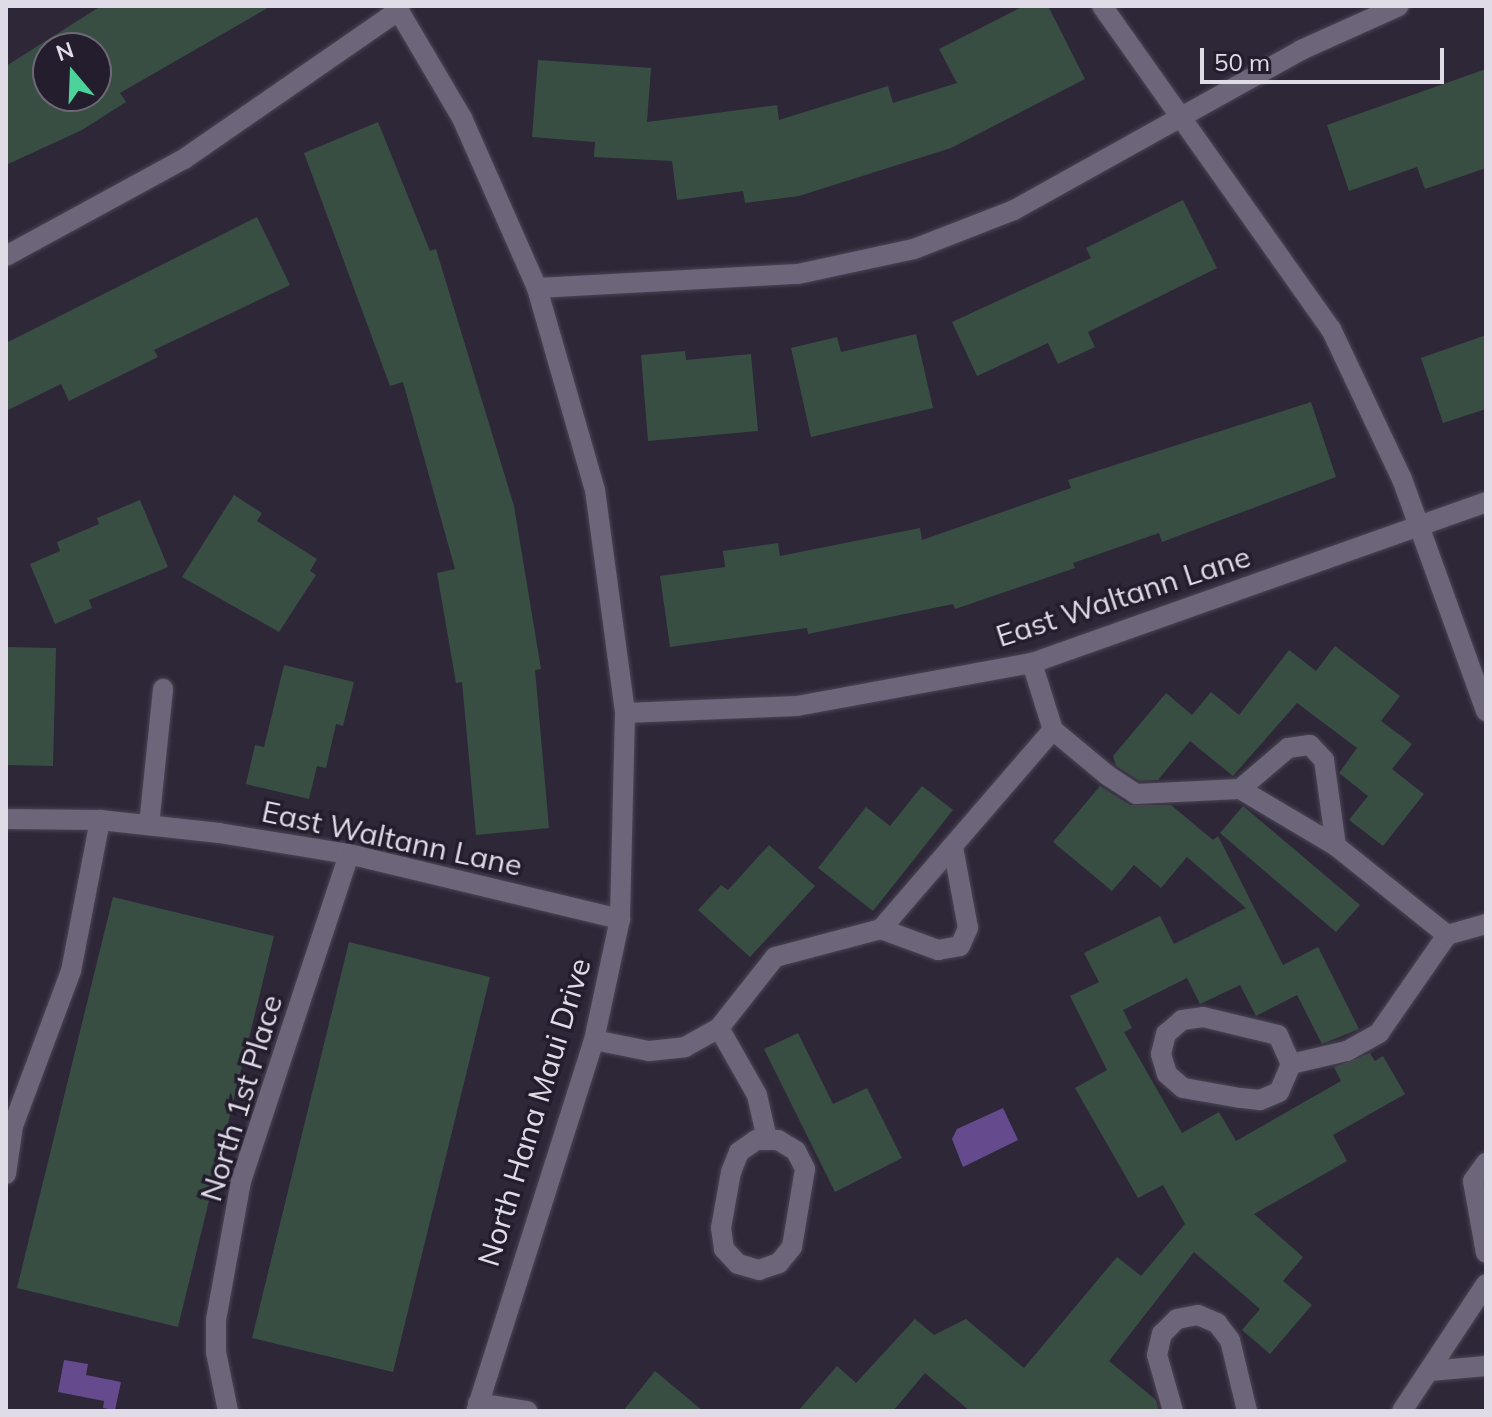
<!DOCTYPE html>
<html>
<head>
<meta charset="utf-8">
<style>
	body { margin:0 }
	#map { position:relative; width:1492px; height:1417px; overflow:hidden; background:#2d2738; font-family:Mulish,sans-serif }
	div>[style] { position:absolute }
	.water>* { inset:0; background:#654b8d }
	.building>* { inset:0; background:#394e43 }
	.roads { filter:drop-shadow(0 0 2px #4a4453) drop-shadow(0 0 2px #4a4453) }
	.minor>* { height:20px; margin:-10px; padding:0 10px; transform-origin:10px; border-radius:10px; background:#6d667a }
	span { translate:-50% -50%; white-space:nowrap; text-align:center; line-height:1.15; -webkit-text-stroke:7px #231d2d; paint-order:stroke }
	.street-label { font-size:30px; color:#e0dce7 }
	.frame { position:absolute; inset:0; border:8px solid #e0dce7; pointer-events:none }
	.north { position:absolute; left:32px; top:32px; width:80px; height:80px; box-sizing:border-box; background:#231d2d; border:2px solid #6f6977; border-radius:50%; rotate:341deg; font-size:22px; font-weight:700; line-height:32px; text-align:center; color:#e0dce7 }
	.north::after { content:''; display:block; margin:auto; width:28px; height:36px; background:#4cd39b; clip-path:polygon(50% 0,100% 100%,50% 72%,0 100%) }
	.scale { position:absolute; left:1200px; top:48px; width:244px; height:36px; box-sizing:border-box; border:4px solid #e0dce7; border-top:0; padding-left:10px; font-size:24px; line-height:28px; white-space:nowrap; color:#e0dce7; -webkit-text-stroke:6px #231d2d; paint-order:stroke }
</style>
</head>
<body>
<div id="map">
	<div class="water">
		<div style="clip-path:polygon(1003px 1108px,1018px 1140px,963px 1167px,952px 1139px,957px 1129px)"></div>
		<div style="clip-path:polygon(64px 1360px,88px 1364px,86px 1375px,121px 1382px,115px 1410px,103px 1408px,104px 1401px,58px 1392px)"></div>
	</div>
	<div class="building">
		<div style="clip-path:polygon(evenodd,101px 6px,271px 6px,120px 93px,126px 102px,82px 130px,6px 165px,6px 66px,101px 6px,48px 48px,96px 48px,96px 96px,48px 96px,48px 48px)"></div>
		<div style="clip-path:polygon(1024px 6px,1048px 6px,1085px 79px,951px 148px,799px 196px,745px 203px,743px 191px,677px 200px,672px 161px,594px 157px,595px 142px,532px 137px,538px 60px,651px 68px,647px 122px,777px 105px,779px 120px,888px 86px,893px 103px,957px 83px,939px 49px)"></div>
		<div style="clip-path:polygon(1486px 69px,1486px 168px,1425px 189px,1417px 167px,1349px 191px,1327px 125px)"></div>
		<div style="clip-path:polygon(378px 122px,430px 251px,436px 249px,514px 506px,541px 669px,535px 670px,549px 828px,476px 835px,462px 682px,456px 683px,437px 573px,455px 569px,403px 382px,390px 386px,304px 153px)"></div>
		<div style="clip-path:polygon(1183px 200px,1217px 268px,1088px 332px,1095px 347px,1058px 364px,1048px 343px,977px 376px,952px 322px,1091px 258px,1086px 248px)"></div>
		<div style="clip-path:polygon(257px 217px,290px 285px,154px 350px,158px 357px,69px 401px,61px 384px,6px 411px,6px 343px)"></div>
		<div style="clip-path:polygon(916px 334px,933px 408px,811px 437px,791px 348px,837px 337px,841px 352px)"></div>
		<div style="clip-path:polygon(1486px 335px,1486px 409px,1443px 423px,1421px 358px)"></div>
		<div style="clip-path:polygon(685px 351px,686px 360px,751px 354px,758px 431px,648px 441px,641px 355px)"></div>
		<div style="clip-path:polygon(1311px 402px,1336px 477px,1162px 542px,1159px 533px,1073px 563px,1075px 568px,955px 609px,953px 604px,808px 634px,807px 628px,670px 647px,660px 576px,725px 567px,723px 551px,778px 543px,780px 556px,920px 528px,922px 540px,1071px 488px,1068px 480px)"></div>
		<div style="clip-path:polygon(234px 495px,262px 513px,257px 521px,317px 559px,310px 571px,316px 575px,279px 632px,182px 577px)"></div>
		<div style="clip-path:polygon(140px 500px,168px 567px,89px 600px,92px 608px,55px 624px,30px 564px,60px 551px,57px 542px,99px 524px,97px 518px)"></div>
		<div style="clip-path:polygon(1335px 646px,1400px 696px,1381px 721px,1412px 744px,1392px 769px,1424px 794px,1383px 846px,1349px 820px,1368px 796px,1339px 773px,1357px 748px,1297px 703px,1233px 776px,1190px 741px,1158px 780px,1140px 781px,1116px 766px,1113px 756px,1166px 693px,1192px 715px,1211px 692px,1239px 715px,1289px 650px,1316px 671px)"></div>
		<div style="clip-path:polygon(6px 647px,56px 648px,53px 766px,6px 765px)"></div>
		<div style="clip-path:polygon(284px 665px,354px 682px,343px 726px,336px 724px,326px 768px,317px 766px,309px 799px,246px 784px,255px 745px,264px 747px)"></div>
		<div style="clip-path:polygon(922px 786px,953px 810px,873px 911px,818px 868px,866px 807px,890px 826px)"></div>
		<div style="clip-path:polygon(1100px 786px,1130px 805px,1171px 805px,1213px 840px,1218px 836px,1283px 965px,1318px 947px,1359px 1029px,1322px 1044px,1297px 995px,1256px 1016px,1240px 985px,1200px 1004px,1187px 978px,1123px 1010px,1132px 1028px,1124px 1032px,1182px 1133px,1219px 1112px,1236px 1141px,1341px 1081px,1334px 1067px,1370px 1053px,1375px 1061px,1383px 1056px,1405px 1094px,1333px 1135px,1347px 1161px,1254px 1214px,1303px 1257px,1283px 1281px,1312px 1305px,1270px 1354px,1242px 1330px,1260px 1309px,1194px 1252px,1109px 1361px,1156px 1400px,1159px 1411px,970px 1411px,925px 1373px,893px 1411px,798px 1411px,837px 1366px,856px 1383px,915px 1319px,934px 1335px,966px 1319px,1024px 1368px,1117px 1257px,1141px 1276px,1185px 1224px,1163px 1185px,1138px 1198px,1075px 1088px,1107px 1070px,1070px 996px,1099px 982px,1084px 953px,1160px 916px,1174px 944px,1246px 908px,1187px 857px,1161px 888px,1134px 865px,1112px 891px,1053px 842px)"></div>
		<div style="clip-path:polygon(1243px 806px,1360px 905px,1336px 932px,1220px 833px)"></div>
		<div style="clip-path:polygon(769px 845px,815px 886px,750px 957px,698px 910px,721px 885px,728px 890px)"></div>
		<div style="clip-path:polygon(113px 897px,274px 936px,178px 1327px,17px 1288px)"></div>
		<div style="clip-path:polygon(349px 942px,490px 977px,393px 1372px,252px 1338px)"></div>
		<div style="clip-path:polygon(798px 1033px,833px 1104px,867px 1088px,902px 1158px,835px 1192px,764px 1049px)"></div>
		<div style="clip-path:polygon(655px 1371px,703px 1411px,623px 1411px)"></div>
	</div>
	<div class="roads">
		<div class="minor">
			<div style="left:396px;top:6px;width:130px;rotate:59.5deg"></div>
			<div style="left:462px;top:118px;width:186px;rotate:66.2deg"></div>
			<div style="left:537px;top:288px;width:210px;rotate:74deg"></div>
			<div style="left:595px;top:490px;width:225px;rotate:82.3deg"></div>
			<div style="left:625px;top:713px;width:206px;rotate:91.4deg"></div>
			<div style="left:620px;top:919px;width:124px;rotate:102.1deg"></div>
			<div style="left:594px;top:1040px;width:389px;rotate:107.6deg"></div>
			<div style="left:1102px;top:6px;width:396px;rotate:54.7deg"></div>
			<div style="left:1331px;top:329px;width:166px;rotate:64.7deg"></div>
			<div style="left:1402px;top:479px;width:247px;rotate:70.1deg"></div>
			<div style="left:6px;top:256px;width:203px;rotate:-28.6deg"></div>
			<div style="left:184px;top:159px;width:262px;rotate:-34.7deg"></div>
			<div style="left:537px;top:288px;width:261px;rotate:-3.1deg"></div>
			<div style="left:798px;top:274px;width:119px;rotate:-12.2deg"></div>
			<div style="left:914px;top:249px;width:107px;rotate:-21.3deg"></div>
			<div style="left:1014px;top:210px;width:329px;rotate:-29.1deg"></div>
			<div style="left:1301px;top:50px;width:107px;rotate:-24.2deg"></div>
			<div style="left:1032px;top:663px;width:70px;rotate:72.6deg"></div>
			<div style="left:1053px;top:730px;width:70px;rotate:39.8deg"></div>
			<div style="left:1107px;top:775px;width:35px;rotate:33deg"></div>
			<div style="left:1136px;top:794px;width:104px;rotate:-2.8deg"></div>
			<div style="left:1240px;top:789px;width:112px;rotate:30.7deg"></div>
			<div style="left:1336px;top:846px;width:142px;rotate:38.7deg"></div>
			<div style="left:625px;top:713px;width:172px;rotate:-2.3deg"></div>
			<div style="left:797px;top:706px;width:239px;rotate:-10.4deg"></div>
			<div style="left:1032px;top:663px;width:482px;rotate:-19.5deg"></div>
			<div style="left:1240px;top:789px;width:63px;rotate:-40.5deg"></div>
			<div style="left:1288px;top:748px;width:22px;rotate:-8deg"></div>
			<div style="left:1310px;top:745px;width:21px;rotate:47deg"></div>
			<div style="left:1324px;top:760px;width:87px;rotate:82.1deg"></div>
			<div style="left:6px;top:819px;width:94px;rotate:0.6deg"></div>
			<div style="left:100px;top:820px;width:120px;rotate:6.2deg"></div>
			<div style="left:219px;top:833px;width:132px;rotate:9.2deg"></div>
			<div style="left:349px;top:854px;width:279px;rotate:13.5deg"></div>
			<div style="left:149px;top:825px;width:137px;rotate:-84.1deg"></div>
			<div style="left:881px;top:929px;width:61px;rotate:20.2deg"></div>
			<div style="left:938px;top:950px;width:22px;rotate:-10deg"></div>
			<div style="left:960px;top:946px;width:20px;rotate:-66deg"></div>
			<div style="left:968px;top:928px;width:82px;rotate:-100.5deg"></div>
			<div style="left:1203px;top:1017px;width:77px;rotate:13.5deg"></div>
			<div style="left:1278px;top:1035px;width:32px;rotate:66deg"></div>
			<div style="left:1291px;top:1064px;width:30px;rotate:113deg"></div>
			<div style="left:1279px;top:1092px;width:21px;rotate:157deg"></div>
			<div style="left:1260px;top:1100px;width:20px;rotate:-174deg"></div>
			<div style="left:1240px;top:1098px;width:58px;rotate:-170deg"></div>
			<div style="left:1183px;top:1088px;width:21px;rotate:-139deg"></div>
			<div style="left:1167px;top:1074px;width:21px;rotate:-107deg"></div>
			<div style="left:1161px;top:1054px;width:21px;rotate:-76deg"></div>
			<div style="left:1166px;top:1034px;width:21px;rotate:-41deg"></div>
			<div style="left:1182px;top:1020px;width:21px;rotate:-8deg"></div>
			<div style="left:719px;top:1028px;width:77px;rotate:60.4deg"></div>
			<div style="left:757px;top:1095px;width:45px;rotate:77.2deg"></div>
			<div style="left:594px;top:1040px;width:56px;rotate:11.3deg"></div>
			<div style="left:649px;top:1051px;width:36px;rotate:-6deg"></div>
			<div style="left:685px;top:1047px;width:39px;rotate:-29deg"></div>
			<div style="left:719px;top:1028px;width:90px;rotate:-51.7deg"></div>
			<div style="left:775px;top:957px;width:110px;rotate:-14.8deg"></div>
			<div style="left:881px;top:929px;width:263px;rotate:-49.2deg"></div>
			<div style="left:1291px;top:1064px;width:57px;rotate:-13.1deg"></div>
			<div style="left:1347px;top:1051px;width:37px;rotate:-29deg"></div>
			<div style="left:1379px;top:1033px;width:119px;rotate:-55.2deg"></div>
			<div style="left:1447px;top:935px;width:41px;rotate:-15.8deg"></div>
			<div style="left:756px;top:1140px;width:22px"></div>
			<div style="left:778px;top:1140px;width:21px;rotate:31deg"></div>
			<div style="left:796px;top:1151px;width:20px;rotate:63deg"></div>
			<div style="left:805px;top:1169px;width:79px;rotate:99.5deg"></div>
			<div style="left:792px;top:1247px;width:21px;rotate:129deg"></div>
			<div style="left:779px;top:1263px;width:21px;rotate:161deg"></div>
			<div style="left:759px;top:1270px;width:22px;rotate:-164deg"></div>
			<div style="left:738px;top:1264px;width:21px;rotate:-133deg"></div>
			<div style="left:724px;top:1249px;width:21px;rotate:-98deg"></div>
			<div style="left:721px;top:1228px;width:57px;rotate:-79.9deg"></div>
			<div style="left:731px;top:1172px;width:22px;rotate:-68deg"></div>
			<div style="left:739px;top:1152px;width:21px;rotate:-35deg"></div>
			<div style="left:1486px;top:1163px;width:22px;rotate:126deg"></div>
			<div style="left:1473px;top:1181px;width:73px;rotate:79.8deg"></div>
			<div style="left:6px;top:1174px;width:49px;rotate:-81.7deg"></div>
			<div style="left:13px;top:1126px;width:165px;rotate:-69.5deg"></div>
			<div style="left:71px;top:971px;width:154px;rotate:-79.1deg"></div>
			<div style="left:1430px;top:1371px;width:56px;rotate:-5.1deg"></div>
			<div style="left:478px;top:1403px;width:50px;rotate:9.3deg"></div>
			<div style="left:228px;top:1411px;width:60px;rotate:-101.5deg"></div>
			<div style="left:216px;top:1352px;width:32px;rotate:-90deg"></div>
			<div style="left:216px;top:1320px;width:141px;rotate:-79.8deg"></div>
			<div style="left:241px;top:1181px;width:344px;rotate:-71.7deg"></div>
			<div style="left:1173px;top:1411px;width:58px;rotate:-105.9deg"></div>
			<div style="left:1157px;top:1355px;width:22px;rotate:-77deg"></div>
			<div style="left:1162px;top:1334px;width:21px;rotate:-45deg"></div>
			<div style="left:1177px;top:1319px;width:21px;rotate:-11deg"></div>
			<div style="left:1198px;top:1315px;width:21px;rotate:23deg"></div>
			<div style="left:1217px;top:1323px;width:21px;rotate:53deg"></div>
			<div style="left:1230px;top:1340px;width:73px;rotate:76.5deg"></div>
			<div style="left:1402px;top:1411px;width:152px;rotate:-56.5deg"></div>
		</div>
	</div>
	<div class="street-label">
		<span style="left:1123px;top:596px;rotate:-18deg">East Waltann Lane</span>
		<span style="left:392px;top:838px;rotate:12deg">East Waltann Lane</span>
		<span style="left:241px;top:1098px;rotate:-73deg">North 1st Place</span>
		<span style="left:534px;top:1112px;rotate:-73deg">North Hana Maui Drive</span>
	</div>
	<div class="frame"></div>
	<div class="north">N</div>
	<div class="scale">50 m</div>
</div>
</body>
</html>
